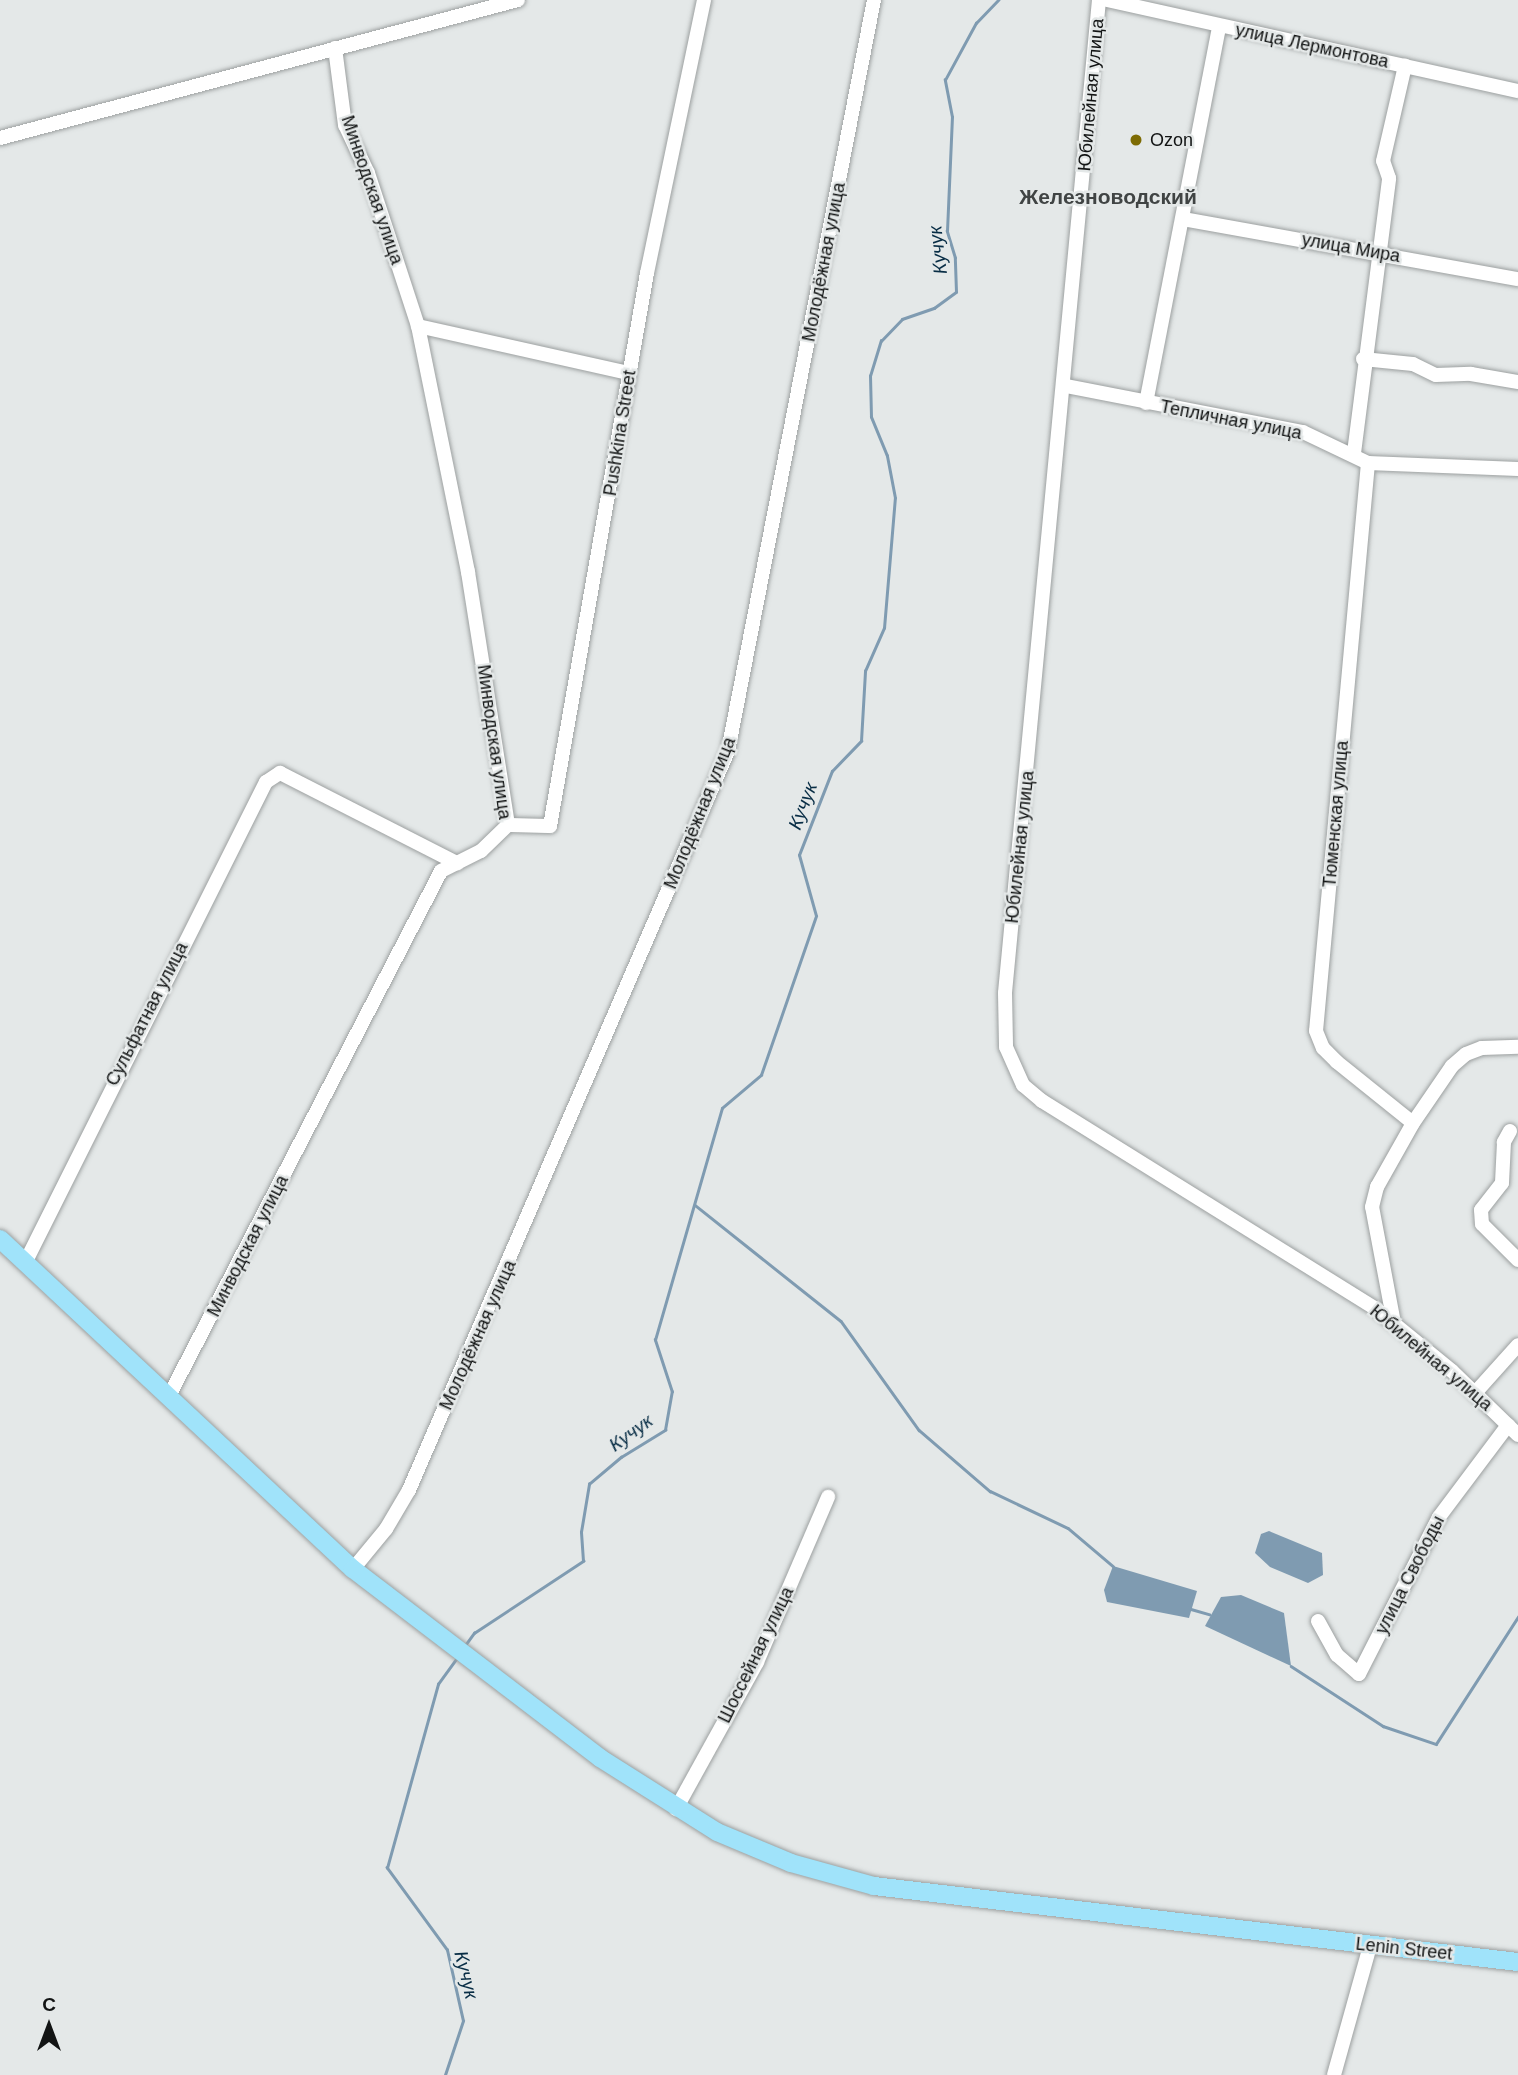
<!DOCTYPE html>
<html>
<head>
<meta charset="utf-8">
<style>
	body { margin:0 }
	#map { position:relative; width:1518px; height:2075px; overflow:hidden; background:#e4e8e8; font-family:Arial,sans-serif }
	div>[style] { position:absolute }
	.water>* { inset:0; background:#7f9bb1 }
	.stream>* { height:2.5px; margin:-1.25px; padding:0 1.25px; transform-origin:1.25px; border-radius:1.25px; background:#7f9bb1 }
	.roads { filter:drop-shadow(0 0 2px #9ca0a0) drop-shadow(0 0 2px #9ca0a0) }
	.minor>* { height:14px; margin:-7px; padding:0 7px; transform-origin:7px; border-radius:7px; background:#fff }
	.major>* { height:18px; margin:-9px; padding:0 9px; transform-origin:9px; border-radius:9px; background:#a0e3fa }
	.dots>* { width:19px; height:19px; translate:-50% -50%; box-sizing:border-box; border:4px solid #e4e8e8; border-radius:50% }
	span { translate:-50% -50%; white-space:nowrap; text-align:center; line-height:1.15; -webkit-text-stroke:5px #e4e8e8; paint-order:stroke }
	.street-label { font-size:18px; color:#121414 }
	.poi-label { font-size:18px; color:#121414 }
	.left { translate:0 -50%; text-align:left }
	.water-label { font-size:19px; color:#082d45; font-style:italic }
	.quarter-label { font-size:21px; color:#404444; font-weight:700 }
	.north { position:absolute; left:14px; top:1991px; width:70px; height:70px; -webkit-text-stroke:5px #e4e8e8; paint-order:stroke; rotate:0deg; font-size:19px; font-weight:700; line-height:28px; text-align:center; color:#121414 }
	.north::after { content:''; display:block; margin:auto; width:24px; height:32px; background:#121414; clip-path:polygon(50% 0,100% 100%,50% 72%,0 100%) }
</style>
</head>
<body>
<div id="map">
	<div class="water">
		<div style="clip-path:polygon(1269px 1531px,1322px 1553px,1323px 1575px,1308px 1583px,1270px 1567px,1255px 1553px,1261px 1534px)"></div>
		<div style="clip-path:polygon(1113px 1566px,1197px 1591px,1189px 1618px,1107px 1602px,1104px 1590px)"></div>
		<div style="clip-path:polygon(1241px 1595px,1284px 1613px,1291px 1666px,1205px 1626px,1221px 1597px)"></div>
	</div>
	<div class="stream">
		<div style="left:695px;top:1205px;width:186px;rotate:38.5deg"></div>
		<div style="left:841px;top:1321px;width:134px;rotate:54.4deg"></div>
		<div style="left:919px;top:1430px;width:94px;rotate:40.7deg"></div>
		<div style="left:990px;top:1491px;width:86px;rotate:25.4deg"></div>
		<div style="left:1068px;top:1528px;width:59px;rotate:40.2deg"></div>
		<div style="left:1191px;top:1609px;width:19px;rotate:16deg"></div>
		<div style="left:466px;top:1644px;width:14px;rotate:-54deg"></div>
		<div style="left:474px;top:1633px;width:131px;rotate:-33.4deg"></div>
		<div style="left:583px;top:1561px;width:29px;rotate:-94deg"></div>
		<div style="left:581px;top:1532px;width:49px;rotate:-80.5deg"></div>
		<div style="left:589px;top:1484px;width:42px;rotate:-40.2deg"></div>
		<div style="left:621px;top:1457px;width:52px;rotate:-31.5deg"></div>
		<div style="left:665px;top:1430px;width:39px;rotate:-80deg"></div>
		<div style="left:672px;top:1392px;width:55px;rotate:-108.1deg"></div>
		<div style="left:655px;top:1340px;width:241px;rotate:-73.9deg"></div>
		<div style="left:722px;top:1108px;width:51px;rotate:-40.2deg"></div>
		<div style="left:761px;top:1075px;width:168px;rotate:-70.9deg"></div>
		<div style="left:816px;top:916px;width:63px;rotate:-105.6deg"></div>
		<div style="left:799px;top:855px;width:90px;rotate:-68.6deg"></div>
		<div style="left:832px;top:771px;width:42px;rotate:-46deg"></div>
		<div style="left:861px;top:741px;width:70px;rotate:-86.7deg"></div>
		<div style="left:865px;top:671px;width:47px;rotate:-66.2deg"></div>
		<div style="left:884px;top:628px;width:130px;rotate:-85.2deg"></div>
		<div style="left:895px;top:498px;width:43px;rotate:-100.8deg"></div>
		<div style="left:887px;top:456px;width:42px;rotate:-112.3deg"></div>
		<div style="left:871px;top:417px;width:41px;rotate:-91.4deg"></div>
		<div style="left:870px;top:376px;width:37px;rotate:-73deg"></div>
		<div style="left:881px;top:341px;width:30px;rotate:-46deg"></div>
		<div style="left:902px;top:319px;width:34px;rotate:-19deg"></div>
		<div style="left:934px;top:308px;width:27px;rotate:-36deg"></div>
		<div style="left:956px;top:292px;width:34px;rotate:-92deg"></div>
		<div style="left:955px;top:258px;width:28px;rotate:-107deg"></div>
		<div style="left:947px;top:231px;width:114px;rotate:-87.5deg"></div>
		<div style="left:952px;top:117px;width:38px;rotate:-101deg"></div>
		<div style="left:945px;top:80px;width:65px;rotate:-61.5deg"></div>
		<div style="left:976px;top:23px;width:32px;rotate:-46deg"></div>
		<div style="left:1291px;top:1666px;width:110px;rotate:33.1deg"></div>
		<div style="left:1383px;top:1726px;width:56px;rotate:18.8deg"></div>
		<div style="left:1436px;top:1744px;width:151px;rotate:-57.2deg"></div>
		<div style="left:445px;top:2075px;width:57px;rotate:-71.6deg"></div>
		<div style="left:463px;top:2021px;width:73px;rotate:-102.7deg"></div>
		<div style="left:447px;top:1950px;width:102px;rotate:-126.2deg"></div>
		<div style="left:387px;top:1868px;width:191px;rotate:-74.5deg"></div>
		<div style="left:438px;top:1684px;width:31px;rotate:-54deg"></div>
	</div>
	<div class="roads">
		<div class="minor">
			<div style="left:1099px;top:0;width:997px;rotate:95.41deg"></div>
			<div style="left:1005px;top:993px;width:54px;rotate:88.9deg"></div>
			<div style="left:1006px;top:1047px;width:42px;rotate:65.9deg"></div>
			<div style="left:1023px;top:1085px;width:25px;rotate:40deg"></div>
			<div style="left:1042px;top:1101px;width:393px;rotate:31.9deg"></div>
			<div style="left:1376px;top:1309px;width:98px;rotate:39.2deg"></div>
			<div style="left:1452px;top:1371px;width:92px;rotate:44.1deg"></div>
			<div style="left:1107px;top:0;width:421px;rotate:12.5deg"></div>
			<div style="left:335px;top:48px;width:78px;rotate:82.6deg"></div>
			<div style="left:345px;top:125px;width:53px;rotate:64.4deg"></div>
			<div style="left:368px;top:173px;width:161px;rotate:71.9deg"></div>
			<div style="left:418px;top:326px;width:251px;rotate:78.5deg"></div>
			<div style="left:468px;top:572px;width:256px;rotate:81deg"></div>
			<div style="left:0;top:138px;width:536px;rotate:-14.92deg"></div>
			<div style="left:1183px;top:219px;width:340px;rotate:10.2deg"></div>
			<div style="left:418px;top:326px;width:216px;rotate:12.6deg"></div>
			<div style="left:1363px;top:359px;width:50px;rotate:5.7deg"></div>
			<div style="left:1413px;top:364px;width:25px;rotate:26deg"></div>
			<div style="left:1436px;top:375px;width:35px;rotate:-2deg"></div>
			<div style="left:1471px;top:374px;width:48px;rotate:9.7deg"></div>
			<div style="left:1066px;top:386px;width:241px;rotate:11deg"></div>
			<div style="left:1303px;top:432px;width:72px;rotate:25.5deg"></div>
			<div style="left:1368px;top:463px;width:150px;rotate:2.3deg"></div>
			<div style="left:1146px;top:403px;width:384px;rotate:-79deg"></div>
			<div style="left:1354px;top:453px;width:277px;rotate:-82.7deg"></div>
			<div style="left:1389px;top:178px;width:18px;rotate:-109deg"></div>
			<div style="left:1383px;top:161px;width:98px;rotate:-77deg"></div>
			<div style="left:1368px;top:463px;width:570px;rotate:95.23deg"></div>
			<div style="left:1316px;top:1031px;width:18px;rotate:68deg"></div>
			<div style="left:1323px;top:1048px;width:20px;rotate:45deg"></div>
			<div style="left:1337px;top:1062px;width:97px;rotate:38.8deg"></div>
			<div style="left:508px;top:825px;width:42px;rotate:1.4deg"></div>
			<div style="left:550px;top:826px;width:561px;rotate:-80.05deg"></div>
			<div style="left:647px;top:273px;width:279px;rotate:-78.2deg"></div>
			<div style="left:1510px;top:1131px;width:13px;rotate:119deg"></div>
			<div style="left:1504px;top:1142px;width:41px;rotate:92.8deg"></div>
			<div style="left:1502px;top:1183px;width:34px;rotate:128deg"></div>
			<div style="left:1481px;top:1210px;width:14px;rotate:86deg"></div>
			<div style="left:1482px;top:1224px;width:51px;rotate:45deg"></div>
			<div style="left:25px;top:1263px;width:538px;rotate:-63.39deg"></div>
			<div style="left:266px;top:782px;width:17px;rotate:-33deg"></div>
			<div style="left:280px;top:773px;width:199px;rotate:27deg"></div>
			<div style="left:1394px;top:1323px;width:118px;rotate:-100.7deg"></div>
			<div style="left:1372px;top:1207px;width:21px;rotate:-76deg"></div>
			<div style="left:1377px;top:1187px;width:73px;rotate:-60.6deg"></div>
			<div style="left:1413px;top:1123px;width:69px;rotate:-55.6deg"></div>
			<div style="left:1452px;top:1066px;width:18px;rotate:-41deg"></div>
			<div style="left:1466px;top:1054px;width:17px;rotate:-21deg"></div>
			<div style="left:1482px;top:1048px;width:36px;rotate:-2deg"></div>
			<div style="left:1475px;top:1393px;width:64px;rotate:-48.1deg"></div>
			<div style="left:169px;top:1396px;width:591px;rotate:-62.61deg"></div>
			<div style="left:441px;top:871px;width:45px;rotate:-26.6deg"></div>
			<div style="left:481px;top:851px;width:37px;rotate:-44deg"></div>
			<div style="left:353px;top:1569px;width:52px;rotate:-50.5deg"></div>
			<div style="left:386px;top:1529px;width:45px;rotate:-59.5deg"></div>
			<div style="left:409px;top:1490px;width:805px;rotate:-66.65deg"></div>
			<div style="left:728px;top:751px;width:765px;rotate:-79deg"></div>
			<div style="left:1318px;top:1621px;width:39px;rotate:61deg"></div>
			<div style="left:1337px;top:1655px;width:29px;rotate:41deg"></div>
			<div style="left:1359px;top:1674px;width:176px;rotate:-63deg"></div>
			<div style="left:1439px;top:1517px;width:115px;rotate:-53.1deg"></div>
			<div style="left:676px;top:1809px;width:168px;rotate:-61.1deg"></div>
			<div style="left:757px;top:1662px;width:180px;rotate:-66.7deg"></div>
			<div style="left:1334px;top:2075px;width:134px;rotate:-74.4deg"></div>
		</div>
		<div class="major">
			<div style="left:0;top:1239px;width:483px;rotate:43.1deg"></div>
			<div style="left:353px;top:1569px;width:311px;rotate:37.4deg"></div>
			<div style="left:600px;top:1758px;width:138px;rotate:32.3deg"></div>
			<div style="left:717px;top:1832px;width:80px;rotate:22.7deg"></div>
			<div style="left:791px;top:1863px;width:86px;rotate:15.5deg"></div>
			<div style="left:874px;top:1886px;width:648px;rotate:6.73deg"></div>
		</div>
	</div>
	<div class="dots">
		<div style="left:1136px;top:140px;background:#7d6b03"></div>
	</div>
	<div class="street-label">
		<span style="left:1312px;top:46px;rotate:12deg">улица Лермонтова</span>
		<span style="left:1091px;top:95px;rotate:-85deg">Юбилейная улица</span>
		<span style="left:372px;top:190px;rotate:71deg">Минводская улица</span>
		<span style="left:1351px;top:248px;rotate:10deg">улица Мира</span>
		<span style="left:824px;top:262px;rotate:-79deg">Молодёжная улица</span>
		<span style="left:1231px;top:420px;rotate:11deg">Тепличная улица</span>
		<span style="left:620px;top:433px;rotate:-81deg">Pushkina Street</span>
		<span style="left:494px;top:742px;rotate:82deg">Минводская улица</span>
		<span style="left:700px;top:813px;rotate:-68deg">Молодёжная улица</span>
		<span style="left:1336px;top:814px;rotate:-85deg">Тюменская улица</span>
		<span style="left:1020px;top:847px;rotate:-84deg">Юбилейная улица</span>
		<span style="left:147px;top:1014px;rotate:-63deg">Сульфатная улица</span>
		<span style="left:248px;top:1246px;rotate:-63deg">Минводская улица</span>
		<span style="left:478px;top:1335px;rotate:-66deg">Молодёжная улица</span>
		<span style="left:1431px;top:1358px;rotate:40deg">Юбилейная улица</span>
		<span style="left:1410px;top:1575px;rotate:-63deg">улица Свободы</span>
		<span style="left:756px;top:1655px;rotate:-64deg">Шоссейная улица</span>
		<span style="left:1404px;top:1949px;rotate:6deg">Lenin Street</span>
	</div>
	<div class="poi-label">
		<span class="left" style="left:1150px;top:140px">Ozon</span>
	</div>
	<div class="water-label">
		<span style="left:938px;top:250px;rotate:-97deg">Кучук</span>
		<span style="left:803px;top:806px;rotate:-69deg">Кучук</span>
		<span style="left:631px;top:1433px;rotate:-36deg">Кучук</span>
		<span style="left:466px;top:1975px;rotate:76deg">Кучук</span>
	</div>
	<div class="quarter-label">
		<span style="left:1108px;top:197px">Железноводский</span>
	</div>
	<div class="north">С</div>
</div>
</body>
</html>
